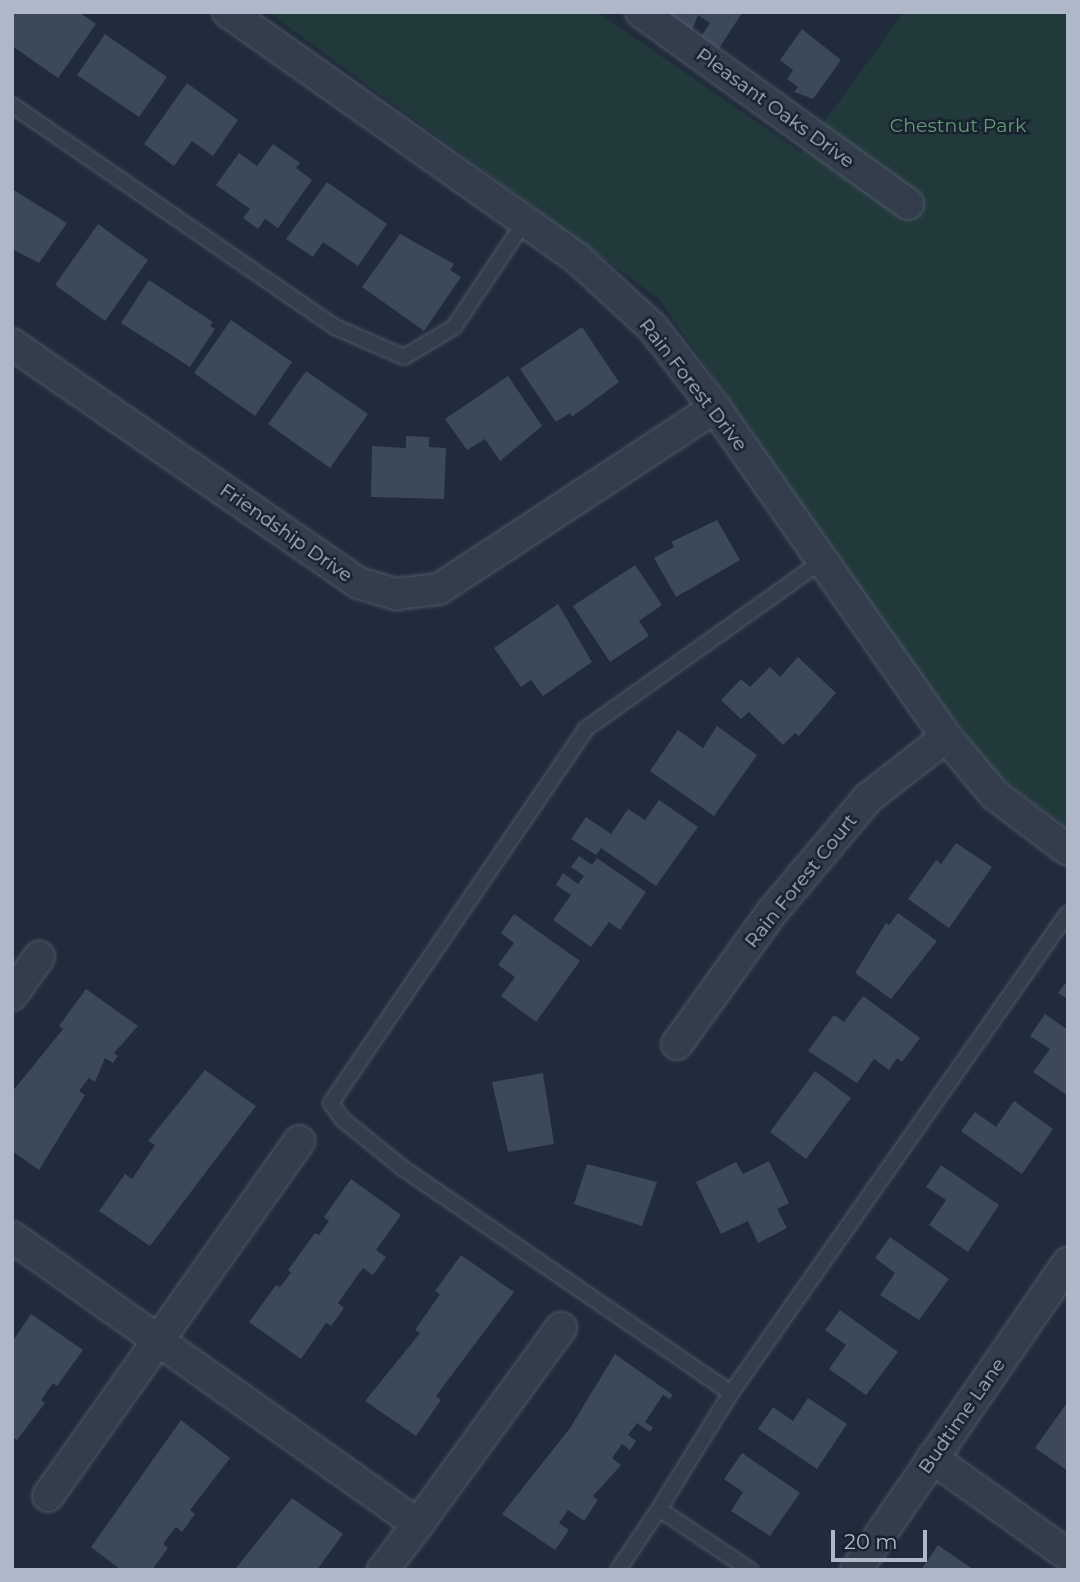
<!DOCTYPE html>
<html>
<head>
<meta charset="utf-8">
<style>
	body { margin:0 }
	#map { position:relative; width:1080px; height:1582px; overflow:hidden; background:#202b3b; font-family:Montserrat,sans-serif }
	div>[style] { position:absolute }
	.green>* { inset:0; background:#22393c }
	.building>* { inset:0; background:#3b495b }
	.roads { filter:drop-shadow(0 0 2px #4e5866) drop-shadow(0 0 2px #4e5866) }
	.service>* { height:14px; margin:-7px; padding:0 7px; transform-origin:7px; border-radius:7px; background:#333d4c }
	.minor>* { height:30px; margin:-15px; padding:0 15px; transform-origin:15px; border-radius:15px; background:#333d4c }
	span { translate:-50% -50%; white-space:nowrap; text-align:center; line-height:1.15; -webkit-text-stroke:5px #192230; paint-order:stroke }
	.street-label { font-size:19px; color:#aeb8c8 }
	.park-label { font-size:19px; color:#639b71 }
	.frame { position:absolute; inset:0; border:14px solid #aeb8c8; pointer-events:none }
	.scale { position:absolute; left:831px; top:1530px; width:96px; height:32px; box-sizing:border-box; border:4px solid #aeb8c8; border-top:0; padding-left:9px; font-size:21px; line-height:24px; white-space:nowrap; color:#aeb8c8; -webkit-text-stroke:5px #192230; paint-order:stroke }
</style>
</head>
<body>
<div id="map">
	<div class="green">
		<div style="clip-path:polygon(268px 12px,597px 12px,802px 153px,904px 12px,1068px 12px,1068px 827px,998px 777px,927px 684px,659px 299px)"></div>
	</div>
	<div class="building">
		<div style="clip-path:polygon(12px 12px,79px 12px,96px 24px,58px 78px,12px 46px)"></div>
		<div style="clip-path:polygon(661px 12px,741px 12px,742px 13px,718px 50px,700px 38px,710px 23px,698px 15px,691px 33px)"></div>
		<div style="clip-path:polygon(802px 29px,841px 60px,813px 99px,794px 92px,798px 87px,787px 79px,793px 70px,780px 60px)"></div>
		<div style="clip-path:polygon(105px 34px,167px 77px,139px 117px,77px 75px)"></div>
		<div style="clip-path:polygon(187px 83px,238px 120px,213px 156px,192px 141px,174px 166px,144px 144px)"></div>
		<div style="clip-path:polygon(273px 144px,300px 163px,296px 168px,312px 180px,278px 228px,265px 219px,258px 229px,243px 218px,250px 209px,216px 185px,239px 153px,257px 166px)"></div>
		<div style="clip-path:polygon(327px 182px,387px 224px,358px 266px,323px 242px,313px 257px,286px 239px)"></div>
		<div style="clip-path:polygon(12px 189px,67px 223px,39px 263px,12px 249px)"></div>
		<div style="clip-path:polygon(98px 224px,148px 260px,105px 321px,55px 285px)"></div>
		<div style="clip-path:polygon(400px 234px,454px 264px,450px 270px,461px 277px,424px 331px,362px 287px)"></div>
		<div style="clip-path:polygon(149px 280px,213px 322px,210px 326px,215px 329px,190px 367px,121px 323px)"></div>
		<div style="clip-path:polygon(231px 320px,292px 362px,255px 416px,194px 373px)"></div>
		<div style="clip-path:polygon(582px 327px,619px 382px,572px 417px,570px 413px,556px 422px,520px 369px)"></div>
		<div style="clip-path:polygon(306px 371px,368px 414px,330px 468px,268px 424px)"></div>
		<div style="clip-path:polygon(508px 376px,542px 426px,500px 461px,485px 439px,467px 450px,445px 419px)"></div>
		<div style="clip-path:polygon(406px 436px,429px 437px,429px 447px,446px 448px,444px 499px,371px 497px,372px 446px,406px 448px)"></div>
		<div style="clip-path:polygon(717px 520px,740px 560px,676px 597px,654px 558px,674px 547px,671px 542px)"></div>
		<div style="clip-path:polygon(635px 565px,662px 605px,639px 621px,649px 636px,610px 662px,573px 606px)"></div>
		<div style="clip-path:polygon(558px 604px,592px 662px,543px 696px,531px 680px,521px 687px,494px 648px)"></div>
		<div style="clip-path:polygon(798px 657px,836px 693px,799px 736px,795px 733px,783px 745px,749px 712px,741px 719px,721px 700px,741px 679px,750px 687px,770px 667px,780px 677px)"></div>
		<div style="clip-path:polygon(717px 726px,757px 755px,714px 816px,650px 771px,678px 730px,703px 748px)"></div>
		<div style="clip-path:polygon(659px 800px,698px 827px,656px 886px,601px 848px,596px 855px,571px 839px,586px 817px,611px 834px,628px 809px,645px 820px)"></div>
		<div style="clip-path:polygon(956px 843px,992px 867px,949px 928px,908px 899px,936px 860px,941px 864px)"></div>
		<div style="clip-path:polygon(579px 856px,592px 865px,597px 858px,646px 892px,620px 930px,609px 922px,591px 947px,553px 920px,571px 895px,556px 885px,563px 873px,578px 884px,584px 876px,571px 867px)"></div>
		<div style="clip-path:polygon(898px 913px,937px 941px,891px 999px,855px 973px,886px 923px,889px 925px)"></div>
		<div style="clip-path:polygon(514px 914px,580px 961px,536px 1022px,501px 996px,515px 977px,498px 965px,514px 943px,501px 933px)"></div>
		<div style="clip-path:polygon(1068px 980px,1068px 999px,1058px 993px)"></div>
		<div style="clip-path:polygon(86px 989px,138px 1026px,114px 1053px,118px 1056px,113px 1063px,105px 1058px,95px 1082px,89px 1078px,79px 1091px,85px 1095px,39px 1170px,12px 1151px,12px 1092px,63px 1029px,59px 1026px)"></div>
		<div style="clip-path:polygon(863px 996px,920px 1038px,902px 1062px,897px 1058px,889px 1070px,874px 1059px,857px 1083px,808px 1051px,834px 1015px,844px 1022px)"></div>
		<div style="clip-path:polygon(1045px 1014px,1068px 1030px,1068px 1096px,1033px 1072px,1050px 1049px,1030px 1036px)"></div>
		<div style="clip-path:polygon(205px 1070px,256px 1106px,150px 1246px,99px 1211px,125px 1174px,132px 1179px,155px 1145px,148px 1141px)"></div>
		<div style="clip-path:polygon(815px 1071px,851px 1098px,806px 1159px,770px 1132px)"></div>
		<div style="clip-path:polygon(543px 1073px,554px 1144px,508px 1152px,492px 1082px)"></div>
		<div style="clip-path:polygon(1014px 1101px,1053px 1129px,1022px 1174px,961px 1131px,975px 1112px,996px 1127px)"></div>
		<div style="clip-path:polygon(769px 1161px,789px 1203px,777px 1209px,787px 1228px,758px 1243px,748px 1221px,721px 1234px,696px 1182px,736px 1162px,743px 1174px)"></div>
		<div style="clip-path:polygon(587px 1164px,657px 1182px,642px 1226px,574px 1204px)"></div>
		<div style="clip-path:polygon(941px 1165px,999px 1205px,968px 1252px,929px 1225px,946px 1200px,926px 1187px)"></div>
		<div style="clip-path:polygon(351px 1179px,401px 1215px,376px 1250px,386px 1257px,373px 1275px,363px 1268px,338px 1303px,344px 1308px,331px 1326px,326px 1323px,301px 1359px,249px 1322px,276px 1285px,280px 1287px,291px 1273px,288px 1270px,315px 1233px,319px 1235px,329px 1221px,324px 1217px)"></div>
		<div style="clip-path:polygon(890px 1237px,949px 1279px,919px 1320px,880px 1295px,895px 1273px,875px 1258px)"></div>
		<div style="clip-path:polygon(461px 1255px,514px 1292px,436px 1396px,441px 1400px,416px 1436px,365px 1401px,420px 1333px,415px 1330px,440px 1294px,435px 1291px)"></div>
		<div style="clip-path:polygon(840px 1310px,898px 1352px,866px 1395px,829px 1369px,846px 1345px,825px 1330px)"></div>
		<div style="clip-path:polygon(31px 1314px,83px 1350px,57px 1386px,53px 1383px,41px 1400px,45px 1403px,17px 1440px,12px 1437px,12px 1342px)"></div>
		<div style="clip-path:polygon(615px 1354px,673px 1395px,670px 1399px,663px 1395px,645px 1422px,653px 1427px,650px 1432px,637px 1423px,628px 1435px,636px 1441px,630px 1450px,622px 1444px,612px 1458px,621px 1465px,593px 1496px,598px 1500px,584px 1521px,568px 1510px,559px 1523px,569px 1530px,555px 1550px,502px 1514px,570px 1428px)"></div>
		<div style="clip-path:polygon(808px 1398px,847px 1424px,817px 1469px,758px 1429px,773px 1407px,793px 1421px)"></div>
		<div style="clip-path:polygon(1066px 1404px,1068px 1405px,1068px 1471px,1035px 1448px)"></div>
		<div style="clip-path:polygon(181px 1420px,230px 1458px,190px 1510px,195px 1514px,182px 1532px,176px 1527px,163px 1544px,168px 1548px,152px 1570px,121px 1570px,91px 1547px)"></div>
		<div style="clip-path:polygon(742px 1453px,800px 1493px,770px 1536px,731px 1511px,743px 1492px,724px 1479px)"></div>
		<div style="clip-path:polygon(292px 1498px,343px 1534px,317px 1570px,236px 1568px)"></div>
		<div style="clip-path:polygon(938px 1545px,974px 1570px,921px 1570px)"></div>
	</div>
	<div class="roads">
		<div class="service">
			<div style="left:12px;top:105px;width:392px;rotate:34.5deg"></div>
			<div style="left:335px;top:327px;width:75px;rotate:23.5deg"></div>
			<div style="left:404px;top:357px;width:58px;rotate:-31deg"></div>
			<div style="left:454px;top:327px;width:128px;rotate:-56.2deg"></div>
			<div style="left:822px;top:561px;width:290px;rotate:144.6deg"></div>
			<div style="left:586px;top:729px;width:453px;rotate:124.3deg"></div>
			<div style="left:331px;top:1103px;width:19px;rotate:55deg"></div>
			<div style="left:342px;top:1119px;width:80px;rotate:38.9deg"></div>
			<div style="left:404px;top:1169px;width:396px;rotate:34.4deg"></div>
			<div style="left:731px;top:1393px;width:586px;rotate:-54.93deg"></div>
			<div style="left:731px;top:1393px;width:137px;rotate:121.8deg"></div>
			<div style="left:659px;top:1509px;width:110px;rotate:33.8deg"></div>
			<div style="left:618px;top:1570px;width:73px;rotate:-56.1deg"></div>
		</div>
		<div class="minor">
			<div style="left:228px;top:12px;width:428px;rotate:35.2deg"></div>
			<div style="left:578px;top:259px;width:102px;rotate:42.6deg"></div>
			<div style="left:653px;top:328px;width:101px;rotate:52.2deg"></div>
			<div style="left:715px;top:408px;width:402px;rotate:54.9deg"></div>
			<div style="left:946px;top:737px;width:76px;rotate:49.8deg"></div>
			<div style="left:995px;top:795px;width:91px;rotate:37deg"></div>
			<div style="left:641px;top:12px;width:329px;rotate:35.7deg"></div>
			<div style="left:12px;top:344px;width:421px;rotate:34.6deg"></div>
			<div style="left:359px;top:583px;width:39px;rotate:17deg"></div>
			<div style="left:396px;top:594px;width:43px;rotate:-6.6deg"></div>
			<div style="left:439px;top:589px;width:330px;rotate:-33.3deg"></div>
			<div style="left:12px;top:995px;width:47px;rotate:-54.6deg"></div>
			<div style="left:677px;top:1044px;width:163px;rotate:-54.3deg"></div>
			<div style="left:772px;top:912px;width:149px;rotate:-49.9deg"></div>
			<div style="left:868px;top:798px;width:99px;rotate:-38deg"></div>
			<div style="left:12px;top:1237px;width:497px;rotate:35.3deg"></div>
			<div style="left:418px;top:1524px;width:243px;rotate:-53.9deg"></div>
			<div style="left:932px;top:1458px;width:167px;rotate:35.5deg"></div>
			<div style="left:48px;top:1496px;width:435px;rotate:-54.7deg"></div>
			<div style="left:383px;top:1570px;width:58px;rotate:-52.7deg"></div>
			<div style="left:856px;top:1570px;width:373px;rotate:-55.4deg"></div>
		</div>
	</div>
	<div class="street-label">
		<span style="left:775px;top:108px;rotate:36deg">Pleasant Oaks Drive</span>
		<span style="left:693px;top:385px;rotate:52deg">Rain Forest Drive</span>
		<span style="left:286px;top:533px;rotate:35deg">Friendship Drive</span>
		<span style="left:801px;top:881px;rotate:-51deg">Rain Forest Court</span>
		<span style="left:962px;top:1416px;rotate:-55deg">Budtime Lane</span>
	</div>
	<div class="park-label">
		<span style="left:958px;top:126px">Chestnut Park</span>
	</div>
	<div class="frame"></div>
	<div class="scale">20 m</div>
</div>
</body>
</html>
